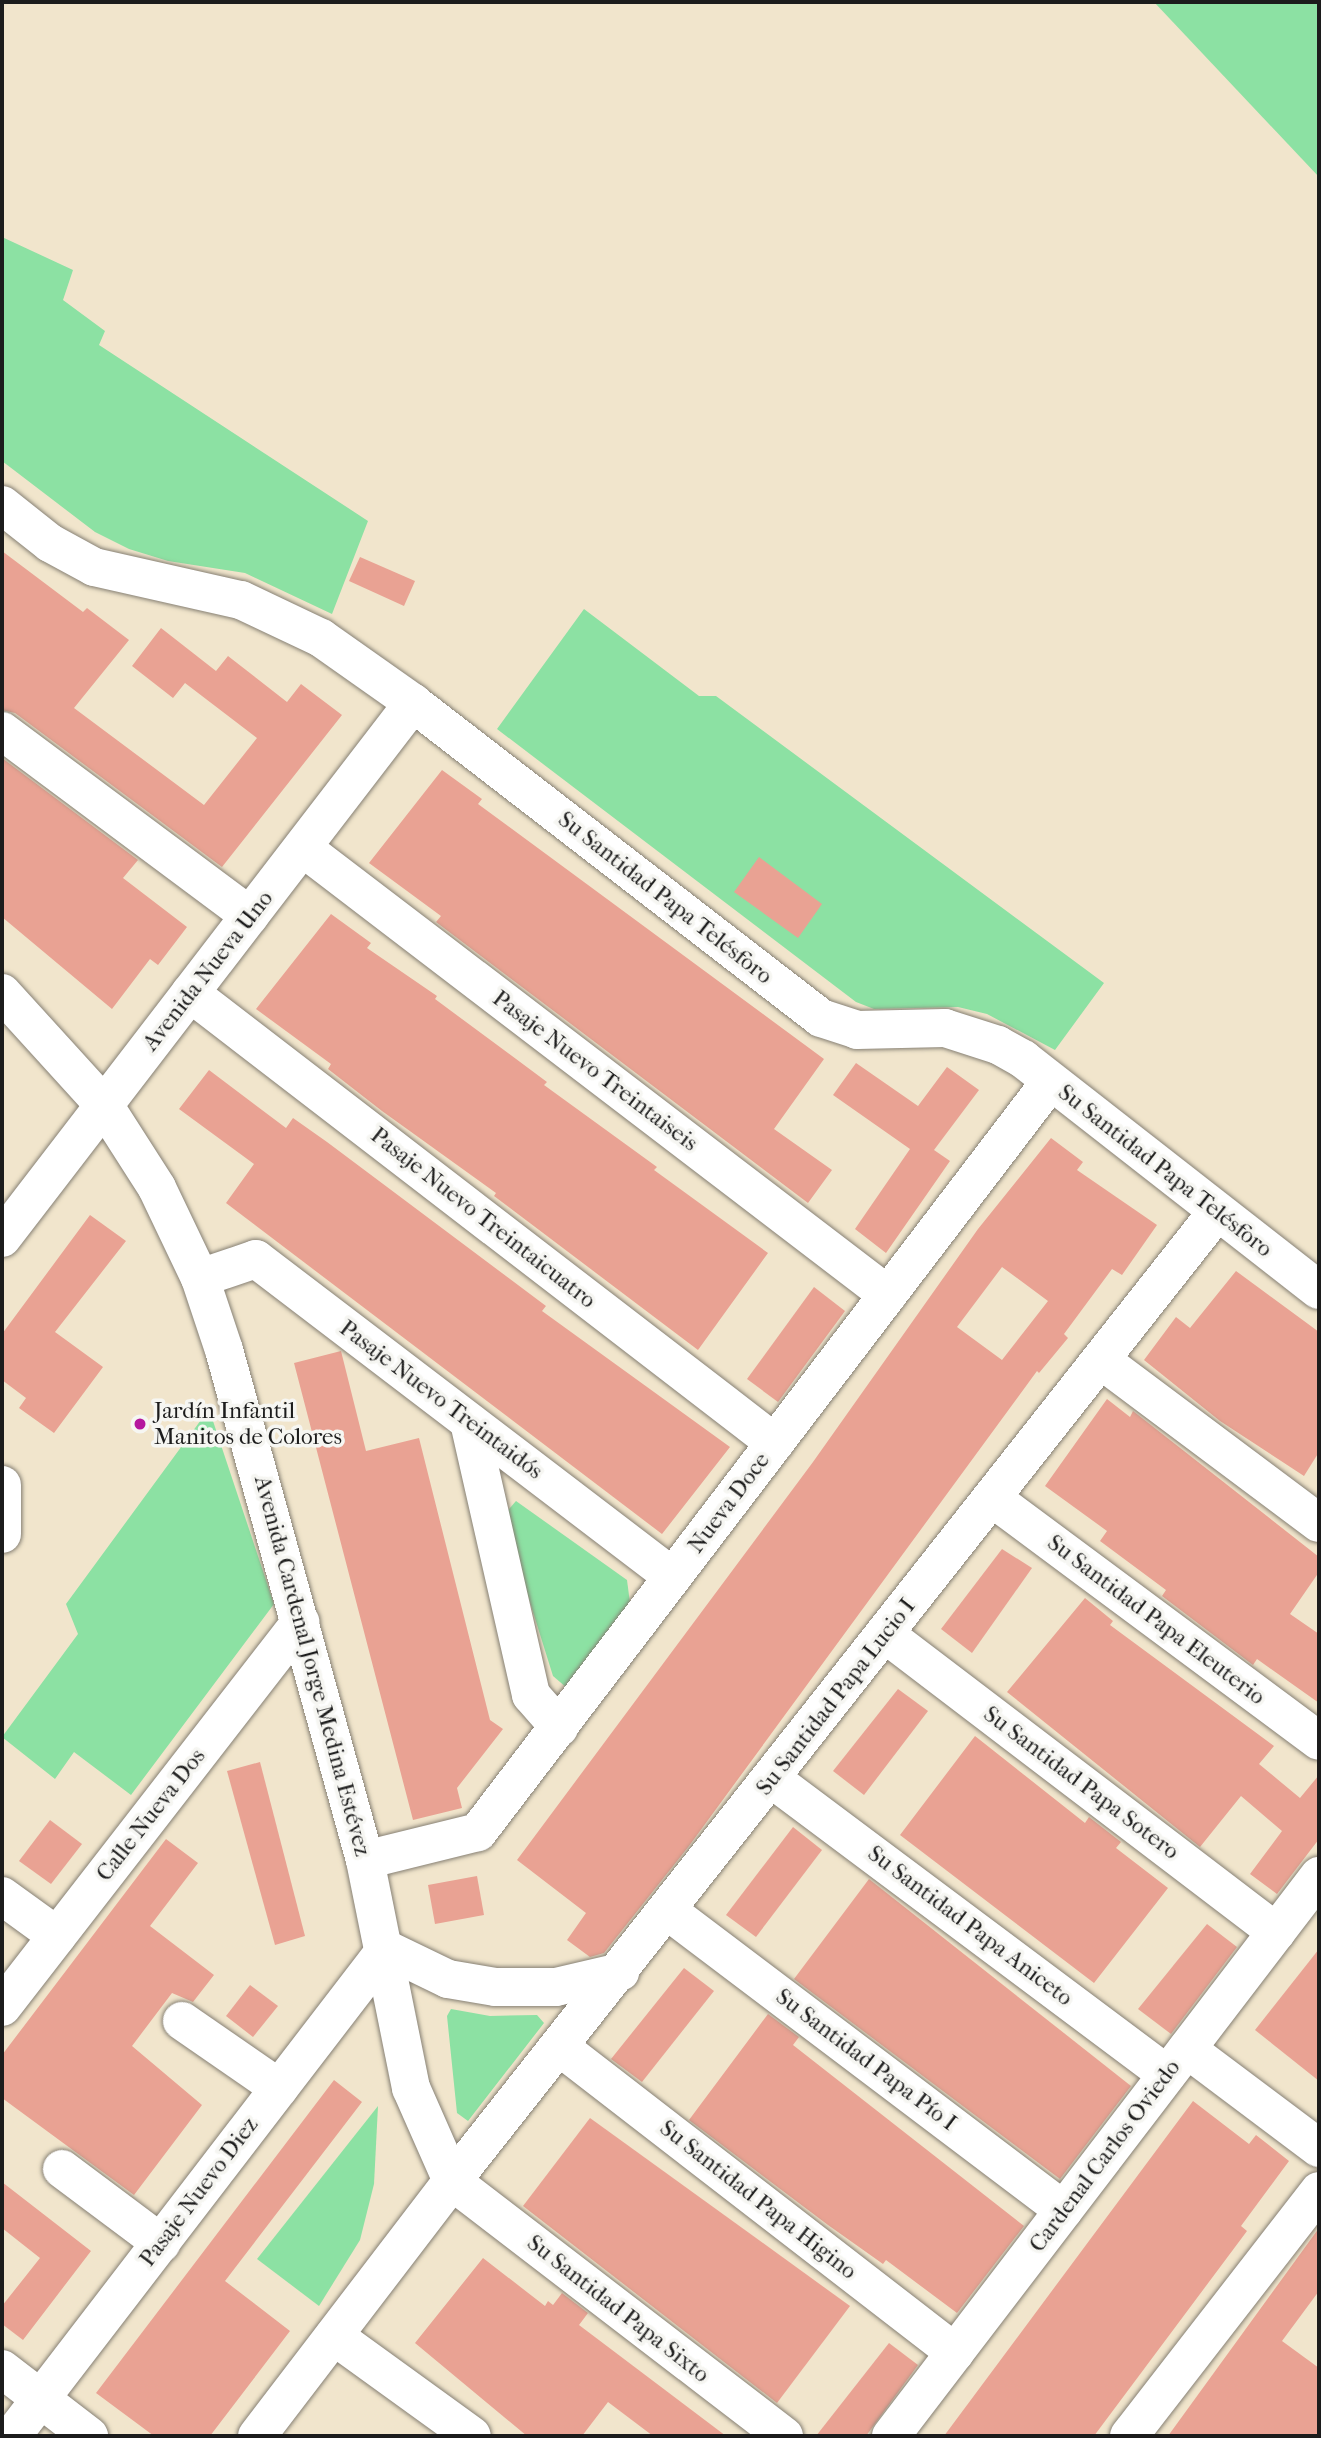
<!DOCTYPE html>
<html>
<head>
<meta charset="utf-8">
<style>
	body { margin:0 }
	#map { position:relative; width:1321px; height:2438px; overflow:hidden; background:#f1e5cc; font-family:"IM FELL French Canon",serif }
	div>[style] { position:absolute }
	.green>* { inset:0; background:#8ce1a3 }
	.building>* { inset:0; background:#e9a293 }
	.roads { filter:drop-shadow(0 0 2px #868074) drop-shadow(0 0 2px #868074) }
	.street>* { height:38px; margin:-19px; padding:0 19px; transform-origin:19px; border-radius:19px; background:#fff }
	.secondary>* { height:38px; margin:-19px; padding:0 19px; transform-origin:19px; border-radius:19px; background:#fff }
	.dots>* { width:19px; height:19px; translate:-50% -50%; box-sizing:border-box; border:4px solid #f6f6f2; border-radius:50% }
	span { translate:-50% -50%; white-space:nowrap; text-align:center; line-height:1.15; -webkit-text-stroke:7px #f6f6f2; paint-order:stroke }
	.street-label { font-size:23px; color:#1c1c1c }
	.poi-label { font-size:23px; color:#1c1c1c }
	.left { translate:0 -50%; text-align:left }
	.frame { position:absolute; inset:0; border:4px solid #1c1c1c; pointer-events:none }
</style>
</head>
<body>
<div id="map">
	<div class="green">
		<div style="clip-path:polygon(1154px 2px,1319px 2px,1319px 177px)"></div>
		<div style="clip-path:polygon(2px 237px,73px 270px,63px 300px,105px 331px,99px 345px,368px 521px,332px 614px,245px 573px,168px 561px,129px 549px,95px 532px,2px 461px)"></div>
		<div style="clip-path:polygon(584px 609px,699px 696px,716px 696px,1104px 983px,1055px 1050px,987px 1014px,958px 1007px,874px 1009px,856px 1002px,497px 729px)"></div>
		<div style="clip-path:polygon(209px 1409px,274px 1604px,131px 1795px,74px 1752px,55px 1779px,2px 1737px,78px 1634px,66px 1604px)"></div>
		<div style="clip-path:polygon(516px 1501px,627px 1580px,630px 1603px,567px 1688px,553px 1676px,503px 1516px)"></div>
		<div style="clip-path:polygon(451px 2009px,490px 2016px,537px 2015px,544px 2023px,468px 2121px,457px 2113px,447px 2016px)"></div>
		<div style="clip-path:polygon(378px 2106px,374px 2184px,360px 2240px,319px 2306px,257px 2259px)"></div>
	</div>
	<div class="building">
		<div style="clip-path:polygon(2px 551px,83px 612px,87px 608px,129px 640px,74px 708px,204px 805px,257px 738px,185px 683px,173px 698px,132px 666px,161px 628px,216px 671px,228px 656px,287px 702px,301px 684px,342px 715px,222px 867px,15px 713px,2px 710px)"></div>
		<div style="clip-path:polygon(360px 557px,415px 581px,404px 606px,349px 581px)"></div>
		<div style="clip-path:polygon(2px 758px,138px 860px,123px 878px,187px 927px,158px 965px,150px 959px,112px 1009px,2px 917px)"></div>
		<div style="clip-path:polygon(442px 770px,482px 799px,478px 804px,824px 1059px,774px 1129px,832px 1170px,808px 1203px,436px 922px,441px 916px,369px 863px)"></div>
		<div style="clip-path:polygon(759px 857px,822px 904px,798px 938px,734px 892px)"></div>
		<div style="clip-path:polygon(331px 914px,371px 943px,367px 948px,437px 996px,435px 999px,547px 1082px,544px 1085px,657px 1167px,654px 1170px,768px 1253px,698px 1350px,494px 1196px,496px 1193px,382px 1111px,328px 1069px,331px 1064px,256px 1009px)"></div>
		<div style="clip-path:polygon(856px 1063px,918px 1106px,947px 1067px,979px 1090px,934px 1150px,950px 1161px,886px 1253px,855px 1229px,910px 1149px,833px 1095px)"></div>
		<div style="clip-path:polygon(209px 1070px,286px 1128px,293px 1118px,327px 1142px,546px 1306px,542px 1311px,730px 1447px,662px 1534px,226px 1203px,254px 1164px,179px 1109px)"></div>
		<div style="clip-path:polygon(evenodd,1051px 1138px,1083px 1162px,1077px 1170px,1157px 1225px,1122px 1275px,1112px 1269px,1064px 1334px,1068px 1338px,1039px 1373px,1037px 1371px,689px 1846px,604px 1953px,590px 1957px,567px 1940px,586px 1913px,517px 1860px,813px 1462px,978px 1229px,1051px 1138px,1002px 1267px,1048px 1301px,1002px 1360px,957px 1327px,1002px 1267px)"></div>
		<div style="clip-path:polygon(90px 1215px,126px 1241px,55px 1332px,103px 1367px,54px 1433px,19px 1408px,26px 1398px,2px 1380px,2px 1334px)"></div>
		<div style="clip-path:polygon(1236px 1271px,1319px 1332px,1319px 1452px,1304px 1476px,1220px 1421px,1144px 1360px,1176px 1317px,1190px 1328px)"></div>
		<div style="clip-path:polygon(814px 1287px,845px 1311px,778px 1402px,747px 1379px)"></div>
		<div style="clip-path:polygon(341px 1351px,366px 1451px,419px 1438px,490px 1720px,503px 1729px,457px 1788px,462px 1808px,413px 1820px,294px 1363px)"></div>
		<div style="clip-path:polygon(1107px 1399px,1130px 1417px,1133px 1411px,1319px 1557px,1319px 1572px,1290px 1614px,1319px 1634px,1319px 1703px,1257px 1659px,1253px 1665px,1162px 1596px,1166px 1590px,1100px 1541px,1107px 1531px,1045px 1486px)"></div>
		<div style="clip-path:polygon(1002px 1549px,1032px 1568px,972px 1653px,941px 1629px)"></div>
		<div style="clip-path:polygon(1085px 1598px,1113px 1621px,1110px 1625px,1274px 1746px,1259px 1764px,1300px 1798px,1319px 1775px,1319px 1839px,1277px 1894px,1250px 1874px,1282px 1831px,1241px 1796px,1200px 1847px,1007px 1692px)"></div>
		<div style="clip-path:polygon(898px 1689px,928px 1711px,864px 1795px,833px 1771px)"></div>
		<div style="clip-path:polygon(975px 1736px,1085px 1823px,1089px 1817px,1121px 1842px,1116px 1848px,1168px 1888px,1094px 1983px,900px 1835px)"></div>
		<div style="clip-path:polygon(260px 1762px,305px 1936px,275px 1945px,227px 1771px)"></div>
		<div style="clip-path:polygon(50px 1820px,82px 1844px,51px 1884px,19px 1861px)"></div>
		<div style="clip-path:polygon(793px 1827px,822px 1850px,756px 1937px,726px 1915px)"></div>
		<div style="clip-path:polygon(166px 1839px,198px 1863px,150px 1926px,214px 1975px,193px 2002px,172px 1993px,132px 2046px,202px 2105px,134px 2195px,2px 2098px,2px 2055px)"></div>
		<div style="clip-path:polygon(477px 1876px,484px 1915px,435px 1924px,428px 1885px)"></div>
		<div style="clip-path:polygon(869px 1879px,1131px 2086px,1060px 2179px,794px 1979px)"></div>
		<div style="clip-path:polygon(1207px 1924px,1237px 1947px,1171px 2034px,1138px 2009px)"></div>
		<div style="clip-path:polygon(1319px 1949px,1319px 2081px,1255px 2030px)"></div>
		<div style="clip-path:polygon(684px 1968px,714px 1991px,642px 2082px,611px 2059px)"></div>
		<div style="clip-path:polygon(250px 1985px,278px 2006px,253px 2037px,226px 2016px)"></div>
		<div style="clip-path:polygon(768px 2014px,799px 2037px,793px 2045px,1024px 2226px,957px 2313px,886px 2260px,883px 2264px,828px 2225px,689px 2120px)"></div>
		<div style="clip-path:polygon(334px 2080px,362px 2102px,225px 2281px,290px 2331px,210px 2436px,154px 2436px,96px 2393px)"></div>
		<div style="clip-path:polygon(1193px 2101px,1249px 2144px,1256px 2135px,1289px 2161px,1241px 2226px,1247px 2231px,1094px 2436px,944px 2436px)"></div>
		<div style="clip-path:polygon(590px 2118px,850px 2306px,777px 2403px,523px 2206px)"></div>
		<div style="clip-path:polygon(2px 2182px,91px 2251px,23px 2340px,2px 2324px,2px 2306px,40px 2258px,2px 2228px)"></div>
		<div style="clip-path:polygon(1319px 2228px,1319px 2291px,1282px 2341px,1319px 2368px,1319px 2436px,1168px 2436px)"></div>
		<div style="clip-path:polygon(483px 2258px,545px 2306px,548px 2301px,553px 2305px,562px 2293px,588px 2313px,579px 2325px,726px 2436px,653px 2436px,608px 2402px,582px 2436px,527px 2436px,415px 2343px)"></div>
		<div style="clip-path:polygon(889px 2343px,918px 2365px,866px 2436px,816px 2436px)"></div>
	</div>
	<div class="roads">
		<div class="street">
			<div style="left:2px;top:505px;width:61px;rotate:38.4deg"></div>
			<div style="left:50px;top:543px;width:50px;rotate:28.6deg"></div>
			<div style="left:94px;top:567px;width:151px;rotate:12.7deg"></div>
			<div style="left:241px;top:600px;width:89px;rotate:25.4deg"></div>
			<div style="left:321px;top:638px;width:113px;rotate:35.2deg"></div>
			<div style="left:413px;top:703px;width:515px;rotate:37.67deg"></div>
			<div style="left:821px;top:1018px;width:38px;rotate:18deg"></div>
			<div style="left:857px;top:1030px;width:88px;rotate:-1.3deg"></div>
			<div style="left:945px;top:1028px;width:56px;rotate:17.8deg"></div>
			<div style="left:998px;top:1045px;width:29px;rotate:29deg"></div>
			<div style="left:1023px;top:1059px;width:375px;rotate:38deg"></div>
			<div style="left:2px;top:731px;width:309px;rotate:36.7deg"></div>
			<div style="left:303px;top:848px;width:736px;rotate:37.38deg"></div>
			<div style="left:190px;top:993px;width:738px;rotate:37.57deg"></div>
			<div style="left:2px;top:1238px;width:675px;rotate:-52.47deg"></div>
			<div style="left:200px;top:1278px;width:59px;rotate:-18.7deg"></div>
			<div style="left:256px;top:1259px;width:524px;rotate:37.33deg"></div>
			<div style="left:1101px;top:1360px;width:272px;rotate:36.8deg"></div>
			<div style="left:469px;top:1422px;width:280px;rotate:77.2deg"></div>
			<div style="left:531px;top:1695px;width:43px;rotate:48.8deg"></div>
			<div style="left:2px;top:1485px;width:49px;rotate:90deg"></div>
			<div style="left:992px;top:1498px;width:407px;rotate:36.6deg"></div>
			<div style="left:885px;top:1634px;width:492px;rotate:37.3deg"></div>
			<div style="left:772px;top:1779px;width:493px;rotate:36.8deg"></div>
			<div style="left:365px;top:1860px;width:116px;rotate:-13.9deg"></div>
			<div style="left:478px;top:1832px;width:943px;rotate:-52.67deg"></div>
			<div style="left:2px;top:1896px;width:68px;rotate:36deg"></div>
			<div style="left:668px;top:1911px;width:496px;rotate:37.1deg"></div>
			<div style="left:2px;top:2007px;width:487px;rotate:-52.2deg"></div>
			<div style="left:182px;top:2021px;width:118px;rotate:34.6deg"></div>
			<div style="left:561px;top:2048px;width:498px;rotate:37.7deg"></div>
			<div style="left:1187px;top:2049px;width:165px;rotate:36.9deg"></div>
			<div style="left:62px;top:2169px;width:124px;rotate:36.8deg"></div>
			<div style="left:2px;top:2369px;width:110px;rotate:37.6deg"></div>
			<div style="left:12px;top:2436px;width:614px;rotate:-52.48deg"></div>
			<div style="left:386px;top:1949px;width:69px;rotate:25.8deg"></div>
			<div style="left:448px;top:1979px;width:48px;rotate:9.7deg"></div>
			<div style="left:495px;top:1987px;width:61px"></div>
			<div style="left:556px;top:1987px;width:66px;rotate:-13.2deg"></div>
			<div style="left:784px;top:2436px;width:419px;rotate:-142.5deg"></div>
			<div style="left:452px;top:2181px;width:1235px;rotate:-51.71deg"></div>
			<div style="left:891px;top:2436px;width:705px;rotate:-52.61deg"></div>
			<div style="left:1129px;top:2436px;width:310px;rotate:-52.2deg"></div>
		</div>
		<div class="secondary">
			<div style="left:2px;top:993px;width:151px;rotate:47.7deg"></div>
			<div style="left:104px;top:1105px;width:98px;rotate:57.4deg"></div>
			<div style="left:157px;top:1188px;width:100px;rotate:64.5deg"></div>
			<div style="left:200px;top:1278px;width:76px;rotate:71.6deg"></div>
			<div style="left:224px;top:1350px;width:529px;rotate:74.55deg"></div>
			<div style="left:365px;top:1860px;width:233px;rotate:78.6deg"></div>
			<div style="left:411px;top:2088px;width:102px;rotate:66.2deg"></div>
			<div style="left:452px;top:2181px;width:321px;rotate:127.4deg"></div>
			<div style="left:334px;top:2336px;width:170px;rotate:35.9deg"></div>
		</div>
	</div>
	<div class="dots">
		<div style="left:140px;top:1424px;background:#b5179e"></div>
	</div>
	<div class="street-label">
		<span style="left:665px;top:898px;rotate:38deg">Su Santidad Papa Telésforo</span>
		<span style="left:208px;top:971px;rotate:-52deg">Avenida Nueva Uno</span>
		<span style="left:595px;top:1071px;rotate:37deg">Pasaje Nuevo Treintaiseis</span>
		<span style="left:1165px;top:1171px;rotate:38deg">Su Santidad Papa Telésforo</span>
		<span style="left:483px;top:1218px;rotate:38deg">Pasaje Nuevo Treintaicuatro</span>
		<span style="left:441px;top:1400px;rotate:37deg">Pasaje Nuevo Treintaidós</span>
		<span style="left:729px;top:1503px;rotate:-53deg">Nueva Doce</span>
		<span style="left:1156px;top:1620px;rotate:37deg">Su Santidad Papa Eleuterio</span>
		<span style="left:312px;top:1666px;rotate:75deg">Avenida Cardenal Jorge Medina Estévez</span>
		<span style="left:836px;top:1697px;rotate:-52deg">Su Santidad Papa Lucio I</span>
		<span style="left:1081px;top:1783px;rotate:37deg">Su Santidad Papa Sotero</span>
		<span style="left:151px;top:1815px;rotate:-52deg">Calle Nueva Dos</span>
		<span style="left:970px;top:1926px;rotate:37deg">Su Santidad Papa Aniceto</span>
		<span style="left:866px;top:2060px;rotate:37deg">Su Santidad Papa Pío I</span>
		<span style="left:1105px;top:2156px;rotate:-53deg">Cardenal Carlos Oviedo</span>
		<span style="left:199px;top:2192px;rotate:-53deg">Pasaje Nuevo Diez</span>
		<span style="left:758px;top:2200px;rotate:38deg">Su Santidad Papa Higino</span>
		<span style="left:618px;top:2309px;rotate:38deg">Su Santidad Papa Sixto</span>
	</div>
	<div class="poi-label">
		<span class="left" style="left:154px;top:1424px">Jardín Infantil<br>Manitos de Colores</span>
	</div>
	<div class="frame"></div>
</div>
</body>
</html>
